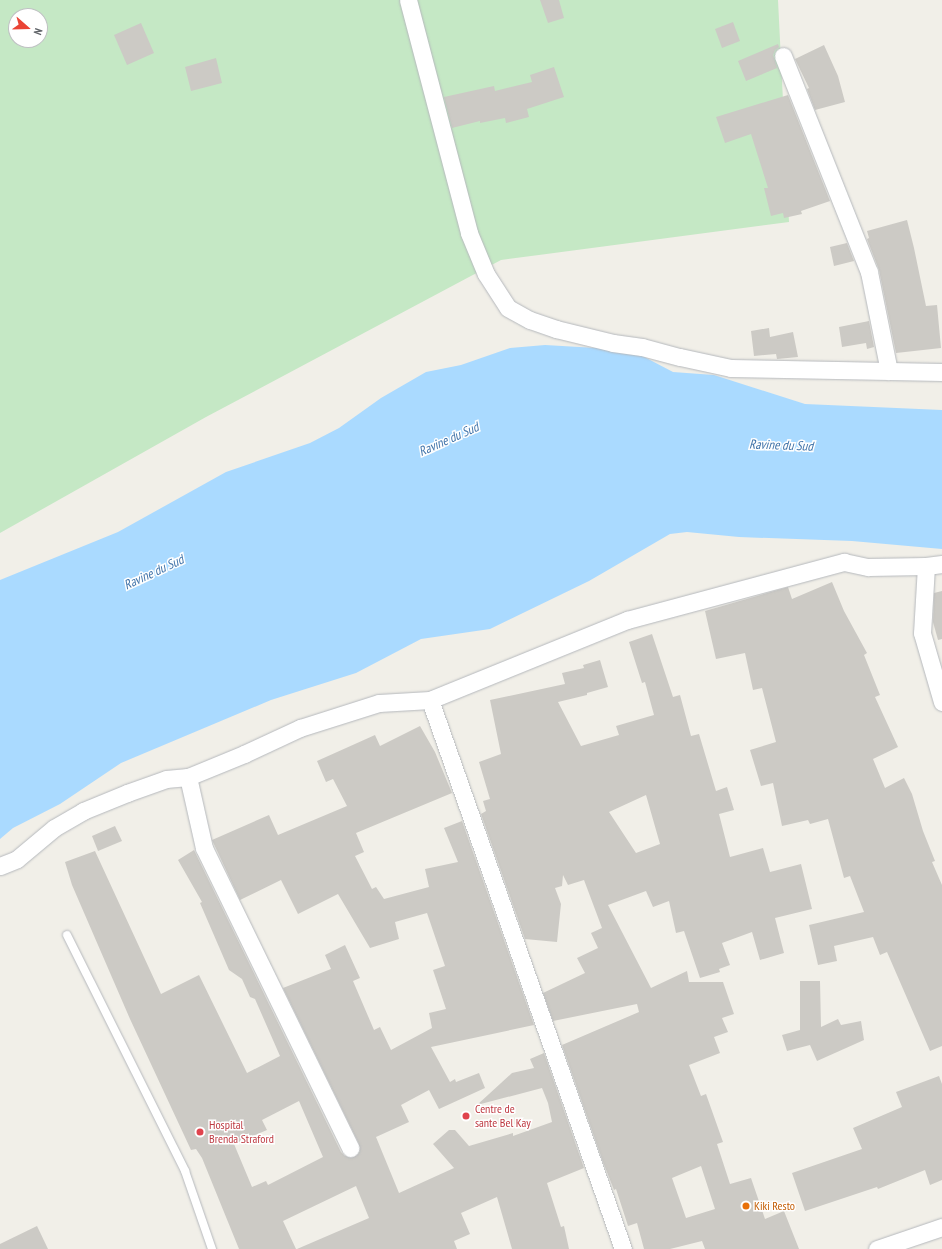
<!DOCTYPE html>
<html>
<head>
<meta charset="utf-8">
<style>
	body { margin:0 }
	#map { position:relative; width:942px; height:1249px; overflow:hidden; background:#f1efe8; font-family:"PT Sans Narrow",sans-serif }
	div>[style] { position:absolute }
	.green>* { inset:0; background:#c5e8c5 }
	.water>* { inset:0; background:#aadaff }
	.building>* { inset:0; background:#cccac5 }
	.roads { filter:drop-shadow(0 0 1px #b5b8bc) drop-shadow(0 0 1px #b5b8bc) }
	.service>* { height:8px; margin:-4px; padding:0 4px; transform-origin:4px; border-radius:4px; background:#fff }
	.minor>* { height:17px; margin:-8.5px; padding:0 8.5px; transform-origin:8.5px; border-radius:8.5px; background:#fff }
	.dots>* { width:11px; height:11px; translate:-50% -50%; box-sizing:border-box; border:2px solid #fff; border-radius:50% }
	span { translate:-50% -50%; white-space:nowrap; text-align:center; line-height:1.15; -webkit-text-stroke:3px #fff; paint-order:stroke }
	.health-label { font-size:12px; color:#be3a42 }
	.left { translate:0 -50%; text-align:left }
	.food-label { font-size:12px; color:#c56008 }
	.water-label { font-size:13px; color:#4174aa; font-style:italic }
	.north { position:absolute; left:8px; top:8px; width:40px; height:40px; box-sizing:border-box; background:#fff; border:1px solid #bfc1c3; border-radius:50%; rotate:110deg; font-size:11px; font-weight:700; line-height:16px; text-align:center; color:#5f6368 }
	.north::after { content:''; display:block; margin:auto; width:14px; height:18px; background:#ea4335; clip-path:polygon(50% 0,100% 100%,50% 72%,0 100%) }
</style>
</head>
<body>
<div id="map">
	<div class="green">
		<div style="clip-path:polygon(evenodd,0 0,778px 0,789px 222px,501px 260px,206px 417px,0 533px,0 0,16px 16px,40px 16px,40px 40px,16px 40px,16px 16px)"></div>
	</div>
	<div class="water">
		<div style="clip-path:polygon(545px 345px,631px 350px,673px 372px,714px 375px,805px 404px,942px 410px,942px 549px,852px 541px,739px 537px,687px 532px,670px 534px,589px 581px,490px 629px,421px 639px,356px 673px,271px 700px,121px 763px,60px 804px,13px 828px,0 839px,0 580px,118px 532px,226px 472px,310px 443px,339px 428px,381px 398px,426px 372px,461px 365px,510px 348px)"></div>
	</div>
	<div class="building">
		<div style="clip-path:polygon(540px 0,559px 0,564px 18px,548px 23px)"></div>
		<div style="clip-path:polygon(733px 22px,740px 41px,722px 48px,715px 29px)"></div>
		<div style="clip-path:polygon(141px 23px,154px 53px,127px 65px,114px 35px)"></div>
		<div style="clip-path:polygon(778px 44px,779px 47px,775px 50px,773px 55px,777px 68px,746px 81px,738px 61px)"></div>
		<div style="clip-path:polygon(824px 45px,838px 76px,845px 102px,815px 110px,807px 89px,809px 88px,795px 59px)"></div>
		<div style="clip-path:polygon(216px 58px,222px 83px,191px 91px,185px 67px)"></div>
		<div style="clip-path:polygon(554px 67px,564px 97px,527px 109px,529px 117px,506px 123px,505px 118px,480px 123px,480px 121px,452px 128px,444px 97px,494px 86px,495px 91px,532px 82px,530px 75px)"></div>
		<div style="clip-path:polygon(788px 95px,830px 201px,801px 211px,802px 214px,784px 218px,783px 213px,771px 216px,764px 188px,768px 188px,751px 134px,725px 143px,716px 117px)"></div>
		<div style="clip-path:polygon(907px 220px,914px 248px,926px 306px,937px 305px,941px 348px,896px 353px,879px 270px,867px 239px,869px 238px,867px 231px)"></div>
		<div style="clip-path:polygon(847px 243px,854px 261px,834px 266px,830px 247px)"></div>
		<div style="clip-path:polygon(869px 321px,874px 347px,867px 349px,866px 343px,842px 347px,839px 327px)"></div>
		<div style="clip-path:polygon(769px 328px,770px 337px,793px 332px,798px 357px,777px 359px,776px 354px,754px 356px,751px 331px)"></div>
		<div style="clip-path:polygon(832px 582px,844px 611px,867px 653px,864px 655px,880px 695px,875px 697px,898px 747px,873px 759px,885px 788px,904px 778px,912px 794px,923px 831px,935px 861px,932px 862px,942px 885px,942px 1046px,930px 1051px,887px 952px,880px 955px,873px 937px,834px 946px,837px 961px,818px 965px,809px 925px,864px 912px,850px 876px,844px 878px,828px 819px,810px 824px,808px 820px,782px 826px,773px 783px,761px 786px,750px 750px,776px 742px,762px 688px,753px 690px,745px 653px,716px 659px,705px 611px,788px 587px,792px 599px)"></div>
		<div style="clip-path:polygon(942px 591px,942px 639px,938px 640px,933px 622px,934px 593px)"></div>
		<div style="clip-path:polygon(evenodd,652px 634px,673px 697px,680px 695px,691px 736px,699px 734px,716px 791px,727px 787px,734px 810px,719px 814px,730px 857px,763px 848px,770px 872px,801px 864px,812px 909px,775px 918px,784px 953px,760px 960px,752px 932px,722px 943px,730px 965px,719px 969px,720px 972px,700px 978px,684px 931px,676px 933px,669px 901px,653px 907px,646px 891px,608px 905px,651px 988px,687px 971px,689px 982px,723px 982px,734px 1014px,722px 1018px,728px 1032px,714px 1037px,720px 1053px,689px 1065px,701px 1096px,706px 1094px,723px 1142px,717px 1144px,730px 1184px,751px 1178px,765px 1219px,784px 1211px,799px 1249px,705px 1249px,702px 1241px,670px 1249px,644px 1249px,637px 1223px,628px 1226px,616px 1189px,614px 1190px,603px 1162px,562px 1045px,639px 1012px,637px 1004px,553px 1021px,543px 993px,585px 973px,577px 958px,598px 948px,591px 933px,602px 928px,584px 880px,568px 885px,563px 875px,562px 886px,555px 888px,561px 904px,557px 942px,525px 939px,481px 814px,486px 811px,483px 801px,490px 799px,479px 762px,501px 754px,490px 700px,565px 684px,562px 673px,584px 668px,583px 665px,600px 660px,608px 687px,587px 693px,587px 695px,558px 702px,581px 746px,619px 735px,616px 726px,654px 715px,645px 682px,642px 683px,629px 642px,652px 634px,646px 795px,660px 844px,636px 853px,609px 812px,646px 795px,652px 634px,701px 1166px,715px 1209px,686px 1218px,672px 1178px,701px 1166px)"></div>
		<div style="clip-path:polygon(evenodd,420px 726px,435px 752px,452px 793px,356px 833px,364px 852px,355px 856px,372px 889px,376px 887px,384px 899px,429px 887px,425px 869px,458px 862px,444px 828px,462px 821px,534px 1025px,431px 1047px,450px 1082px,455px 1079px,456px 1082px,479px 1073px,485px 1088px,439px 1109px,429px 1090px,401px 1105px,409px 1122px,376px 1137px,399px 1193px,454px 1168px,433px 1144px,449px 1130px,455px 1130px,469px 1146px,513px 1133px,513px 1136px,552px 1122px,548px 1103px,542px 1088px,477px 1105px,512px 1073px,534px 1068px,530px 1059px,544px 1053px,584px 1168px,547px 1183px,561px 1227px,564px 1226px,569px 1249px,512px 1249px,497px 1197px,461px 1213px,470px 1234px,454px 1241px,457px 1249px,297px 1249px,369px 1218px,356px 1186px,283px 1221px,296px 1249px,239px 1249px,202px 1158px,196px 1149px,191px 1150px,130px 1019px,72px 885px,65px 862px,95px 851px,161px 994px,199px 975px,247px 1073px,280px 1056px,255px 999px,250px 997px,242px 979px,229px 970px,200px 903px,202px 902px,178px 860px,194px 850px,341px 1152px,345px 1156px,354px 1157px,358px 1153px,359px 1144px,283px 988px,331px 969px,325px 955px,345px 945px,360px 978px,353px 981px,374px 1030px,380px 1027px,391px 1050px,432px 1028px,429px 1013px,446px 1009px,433px 970px,445px 966px,427px 913px,395px 922px,399px 939px,370px 948px,338px 894px,298px 914px,281px 880px,240px 900px,212px 840px,269px 815px,278px 835px,347px 806px,333px 779px,326px 782px,317px 761px,375px 735px,380px 746px,420px 726px,299px 1101px,323px 1157px,268px 1185px,266px 1181px,252px 1187px,234px 1144px,267px 1130px,262px 1120px,299px 1101px)"></div>
		<div style="clip-path:polygon(115px 826px,122px 841px,98px 851px,92px 836px)"></div>
		<div style="clip-path:polygon(800px 981px,820px 981px,821px 1027px,838px 1019px,841px 1025px,861px 1021px,864px 1040px,817px 1061px,810px 1045px,787px 1051px,782px 1035px,800px 1030px)"></div>
		<div style="clip-path:polygon(939px 1076px,942px 1084px,942px 1180px,930px 1185px,925px 1170px,878px 1189px,877px 1187px,805px 1211px,792px 1173px,862px 1149px,853px 1128px,902px 1107px,896px 1092px)"></div>
		<div style="clip-path:polygon(37px 1226px,48px 1249px,0 1249px,0 1244px)"></div>
	</div>
	<div class="roads">
		<div class="service">
			<div style="left:67px;top:935px;width:264px;rotate:63.4deg"></div>
			<div style="left:185px;top:1171px;width:83px;rotate:70.9deg"></div>
		</div>
		<div class="minor">
			<div style="left:408px;top:0;width:241px;rotate:75.3deg"></div>
			<div style="left:469px;top:233px;width:44px;rotate:67.5deg"></div>
			<div style="left:486px;top:274px;width:40px;rotate:57.1deg"></div>
			<div style="left:508px;top:308px;width:25px;rotate:29deg"></div>
			<div style="left:530px;top:320px;width:28px;rotate:19deg"></div>
			<div style="left:556px;top:329px;width:59px;rotate:13.8deg"></div>
			<div style="left:613px;top:343px;width:29px;rotate:8deg"></div>
			<div style="left:642px;top:347px;width:39px;rotate:15deg"></div>
			<div style="left:680px;top:357px;width:52px;rotate:12.2deg"></div>
			<div style="left:731px;top:368px;width:211px;rotate:1.1deg"></div>
			<div style="left:783px;top:56px;width:232px;rotate:68.3deg"></div>
			<div style="left:869px;top:272px;width:101px;rotate:78.6deg"></div>
			<div style="left:926px;top:566px;width:67px;rotate:93.4deg"></div>
			<div style="left:922px;top:633px;width:72px;rotate:73.8deg"></div>
			<div style="left:430px;top:700px;width:582px;rotate:70.63deg"></div>
			<div style="left:188px;top:777px;width:73px;rotate:77.3deg"></div>
			<div style="left:204px;top:848px;width:334px;rotate:64deg"></div>
			<div style="left:0;top:866px;width:18px;rotate:-22deg"></div>
			<div style="left:17px;top:859px;width:48px;rotate:-40deg"></div>
			<div style="left:54px;top:828px;width:34px;rotate:-30deg"></div>
			<div style="left:83px;top:811px;width:48px;rotate:-22.2deg"></div>
			<div style="left:127px;top:793px;width:41px;rotate:-19.7deg"></div>
			<div style="left:166px;top:779px;width:22px;rotate:-5deg"></div>
			<div style="left:188px;top:777px;width:61px;rotate:-22.3deg"></div>
			<div style="left:244px;top:754px;width:62px;rotate:-24.9deg"></div>
			<div style="left:300px;top:728px;width:83px;rotate:-17.6deg"></div>
			<div style="left:379px;top:703px;width:51px;rotate:-3.4deg"></div>
			<div style="left:430px;top:700px;width:213px;rotate:-22.1deg"></div>
			<div style="left:627px;top:620px;width:225px;rotate:-15deg"></div>
			<div style="left:844px;top:562px;width:25px;rotate:12deg"></div>
			<div style="left:868px;top:567px;width:58px;rotate:-1deg"></div>
			<div style="left:926px;top:566px;width:16px;rotate:-7deg"></div>
			<div style="left:877px;top:1249px;width:69px;rotate:-18.7deg"></div>
		</div>
	</div>
	<div class="dots">
		<div style="left:466px;top:1116px;background:#e0444e"></div>
		<div style="left:200px;top:1132px;background:#e0444e"></div>
		<div style="left:746px;top:1206px;background:#e8710a"></div>
	</div>
	<div class="health-label">
		<span class="left" style="left:475px;top:1116px">Centre de<br>sante Bel Kay</span>
		<span class="left" style="left:209px;top:1132px">Hospital<br>Brenda Straford</span>
	</div>
	<div class="food-label">
		<span class="left" style="left:754px;top:1206px">Kiki Resto</span>
	</div>
	<div class="water-label">
		<span style="left:449px;top:440px;rotate:-24deg">Ravine du Sud</span>
		<span style="left:781px;top:446px;rotate:2deg">Ravine du Sud</span>
		<span style="left:154px;top:573px;rotate:-25deg">Ravine du Sud</span>
	</div>
	<div class="north">N</div>
</div>
</body>
</html>
